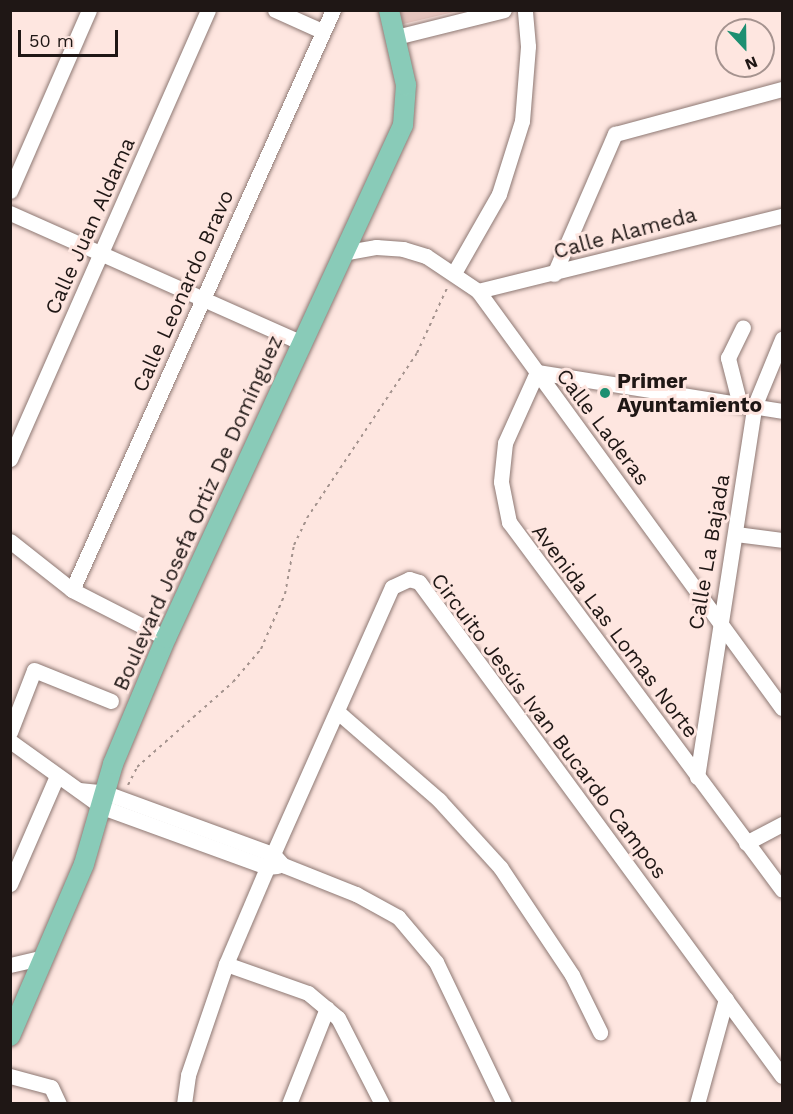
<!DOCTYPE html>
<html>
<head>
<meta charset="utf-8">
<style>
	body { margin:0 }
	#map { position:relative; width:793px; height:1114px; overflow:hidden; background:#fee6e0; font-family:"Work Sans",sans-serif }
	div>[style] { position:absolute }
	.green>* { inset:0; background:#e6c5be }
	.path>* { height:2px; margin-top:-1px; transform-origin:0; background:repeating-linear-gradient(90deg,#a4938e 0 3px,transparent 0 7.5px) }
	.roads { filter:drop-shadow(0 0 2px #8d7873) drop-shadow(0 0 2px #8d7873) }
	.minor>* { height:15px; margin:-7.5px; padding:0 7.5px; transform-origin:7.5px; border-radius:7.5px; background:#fff }
	.major>* { height:20px; margin:-10px; padding:0 10px; transform-origin:10px; border-radius:10px; background:#89cbb8 }
	.dots>* { width:16px; height:16px; translate:-50% -50%; box-sizing:border-box; border:3px solid #fee6e0; border-radius:50% }
	span { translate:-50% -50%; white-space:nowrap; text-align:center; line-height:1.15; -webkit-text-stroke:6px #fee6e0; paint-order:stroke }
	.street-label { font-size:21px; color:#1f1715 }
	.poi-label { font-size:21px; color:#1f1715; font-weight:700 }
	.left { translate:0 -50%; text-align:left }
	.frame { position:absolute; inset:0; border:12px solid #1f1715; pointer-events:none }
	.north { position:absolute; left:715px; top:18px; width:60px; height:60px; box-sizing:border-box; background:#fee6e0; border:2px solid #a5938f; border-radius:50%; rotate:158deg; font-size:16px; font-weight:700; line-height:24px; text-align:center; color:#1f1715 }
	.north::after { content:''; display:block; margin:auto; width:21px; height:27px; background:#1d8f71; clip-path:polygon(50% 0,100% 100%,50% 72%,0 100%) }
	.scale { position:absolute; left:18px; top:30px; width:100px; height:27px; box-sizing:border-box; border:3px solid #1f1715; border-top:0; padding-left:8px; font-size:18px; line-height:21px; white-space:nowrap; color:#1f1715; -webkit-text-stroke:4px #fee6e0; paint-order:stroke }
</style>
</head>
<body>
<div id="map">
	<div class="green">
		<div style="clip-path:polygon(395px 10px,458px 11px,399px 25px)"></div>
	</div>
	<div class="path">
		<div style="left:128px;top:785px;width:20px;rotate:-63deg"></div>
		<div style="left:137px;top:767px;width:128px;rotate:-41.5deg"></div>
		<div style="left:233px;top:682px;width:43px;rotate:-49.7deg"></div>
		<div style="left:261px;top:649px;width:60px;rotate:-66.4deg"></div>
		<div style="left:285px;top:594px;width:50px;rotate:-79.6deg"></div>
		<div style="left:294px;top:545px;width:30px;rotate:-64deg"></div>
		<div style="left:307px;top:518px;width:198px;rotate:-56.3deg"></div>
		<div style="left:417px;top:353px;width:74px;rotate:-65.2deg"></div>
	</div>
	<div class="roads">
		<div class="minor">
			<div style="left:275px;top:10px;width:51px;rotate:24.1deg"></div>
			<div style="left:396px;top:37px;width:111px;rotate:-14deg"></div>
			<div style="left:10px;top:191px;width:197px;rotate:-66.4deg"></div>
			<div style="left:10px;top:213px;width:317px;rotate:24deg"></div>
			<div style="left:342px;top:253px;width:35px;rotate:-10deg"></div>
			<div style="left:376px;top:247px;width:27px;rotate:4deg"></div>
			<div style="left:403px;top:249px;width:24px;rotate:17deg"></div>
			<div style="left:426px;top:256px;width:63px;rotate:33.9deg"></div>
			<div style="left:478px;top:291px;width:516px;rotate:53.91deg"></div>
			<div style="left:454px;top:273px;width:91px;rotate:-60.3deg"></div>
			<div style="left:499px;top:194px;width:77px;rotate:-72.5deg"></div>
			<div style="left:522px;top:121px;width:75px;rotate:-85.4deg"></div>
			<div style="left:528px;top:46px;width:36px;rotate:-95deg"></div>
			<div style="left:554px;top:274px;width:153px;rotate:-66.5deg"></div>
			<div style="left:615px;top:134px;width:173px;rotate:-15.1deg"></div>
			<div style="left:478px;top:291px;width:313px;rotate:-13.9deg"></div>
			<div style="left:537px;top:372px;width:78px;rotate:114.3deg"></div>
			<div style="left:505px;top:443px;width:39px;rotate:96deg"></div>
			<div style="left:501px;top:482px;width:41px;rotate:78.7deg"></div>
			<div style="left:509px;top:522px;width:458px;rotate:53.4deg"></div>
			<div style="left:537px;top:372px;width:248px;rotate:9deg"></div>
			<div style="left:740px;top:405px;width:49px;rotate:-104.3deg"></div>
			<div style="left:728px;top:358px;width:34px;rotate:-64deg"></div>
			<div style="left:10px;top:459px;width:491px;rotate:-66.2deg"></div>
			<div style="left:736px;top:534px;width:46px;rotate:7.4deg"></div>
			<div style="left:10px;top:541px;width:79px;rotate:38.3deg"></div>
			<div style="left:72px;top:590px;width:106px;rotate:27.1deg"></div>
			<div style="left:72px;top:590px;width:636px;rotate:-65.77deg"></div>
			<div style="left:339px;top:713px;width:133px;rotate:41deg"></div>
			<div style="left:439px;top:800px;width:91px;rotate:47.7deg"></div>
			<div style="left:500px;top:867px;width:130px;rotate:56.3deg"></div>
			<div style="left:572px;top:975px;width:64px;rotate:63.8deg"></div>
			<div style="left:10px;top:732px;width:66px;rotate:-68.8deg"></div>
			<div style="left:34px;top:670px;width:83px;rotate:21.9deg"></div>
			<div style="left:10px;top:741px;width:113px;rotate:35.7deg"></div>
			<div style="left:102px;top:807px;width:176px;rotate:20deg"></div>
			<div style="left:267px;top:867px;width:10px;rotate:-6deg"></div>
			<div style="left:697px;top:777px;width:374px;rotate:-81.2deg"></div>
			<div style="left:754px;top:407px;width:74px;rotate:-67.6deg"></div>
			<div style="left:79px;top:790px;width:27px;rotate:6deg"></div>
			<div style="left:106px;top:793px;width:178px;rotate:20.1deg"></div>
			<div style="left:273px;top:854px;width:15px;rotate:48deg"></div>
			<div style="left:283px;top:865px;width:79px;rotate:21.7deg"></div>
			<div style="left:356px;top:894px;width:48px;rotate:28.7deg"></div>
			<div style="left:398px;top:917px;width:59px;rotate:49.8deg"></div>
			<div style="left:436px;top:962px;width:157px;rotate:64.4deg"></div>
			<div style="left:746px;top:843px;width:41px;rotate:-27.8deg"></div>
			<div style="left:10px;top:884px;width:118px;rotate:-66.5deg"></div>
			<div style="left:226px;top:964px;width:87px;rotate:19.5deg"></div>
			<div style="left:308px;top:993px;width:39px;rotate:40deg"></div>
			<div style="left:338px;top:1018px;width:97px;rotate:62.9deg"></div>
			<div style="left:10px;top:965px;width:36px;rotate:-13deg"></div>
			<div style="left:10px;top:1076px;width:42px;rotate:15deg"></div>
			<div style="left:51px;top:1087px;width:19px;rotate:65deg"></div>
			<div style="left:184px;top:1104px;width:29px;rotate:-82deg"></div>
			<div style="left:188px;top:1075px;width:117px;rotate:-71.1deg"></div>
			<div style="left:226px;top:964px;width:120px;rotate:-66.9deg"></div>
			<div style="left:273px;top:854px;width:292px;rotate:-66deg"></div>
			<div style="left:392px;top:587px;width:19px;rotate:-25deg"></div>
			<div style="left:409px;top:579px;width:10px;rotate:17deg"></div>
			<div style="left:419px;top:582px;width:613px;rotate:53.69deg"></div>
			<div style="left:289px;top:1104px;width:103px;rotate:-68.4deg"></div>
			<div style="left:697px;top:1104px;width:109px;rotate:-74.6deg"></div>
		</div>
		<div class="major">
			<div style="left:10px;top:1036px;width:187px;rotate:-66.7deg"></div>
			<div style="left:84px;top:864px;width:104px;rotate:-73.8deg"></div>
			<div style="left:113px;top:764px;width:137px;rotate:-67.2deg"></div>
			<div style="left:166px;top:638px;width:565px;rotate:-65.2deg"></div>
			<div style="left:403px;top:125px;width:40px;rotate:-85.7deg"></div>
			<div style="left:406px;top:85px;width:77px;rotate:-102.8deg"></div>
		</div>
	</div>
	<div class="dots">
		<div style="left:605px;top:393px;background:#1d8f71"></div>
	</div>
	<div class="street-label">
		<span style="left:90px;top:226px;rotate:-66deg">Calle Juan Aldama</span>
		<span style="left:625px;top:233px;rotate:-15deg">Calle Alameda</span>
		<span style="left:183px;top:291px;rotate:-66deg">Calle Leonardo Bravo</span>
		<span style="left:603px;top:427px;rotate:53deg">Calle Laderas</span>
		<span style="left:198px;top:513px;rotate:-66deg">Boulevard Josefa Ortiz De Domínguez</span>
		<span style="left:709px;top:552px;rotate:-80deg">Calle La Bajada</span>
		<span style="left:615px;top:631px;rotate:53deg">Avenida Las Lomas Norte</span>
		<span style="left:549px;top:726px;rotate:53deg">Circuito Jesús Ivan Bucardo Campos</span>
	</div>
	<div class="poi-label">
		<span class="left" style="left:617px;top:393px">Primer<br>Ayuntamiento</span>
	</div>
	<div class="frame"></div>
	<div class="north">N</div>
	<div class="scale">50 m</div>
</div>
</body>
</html>
